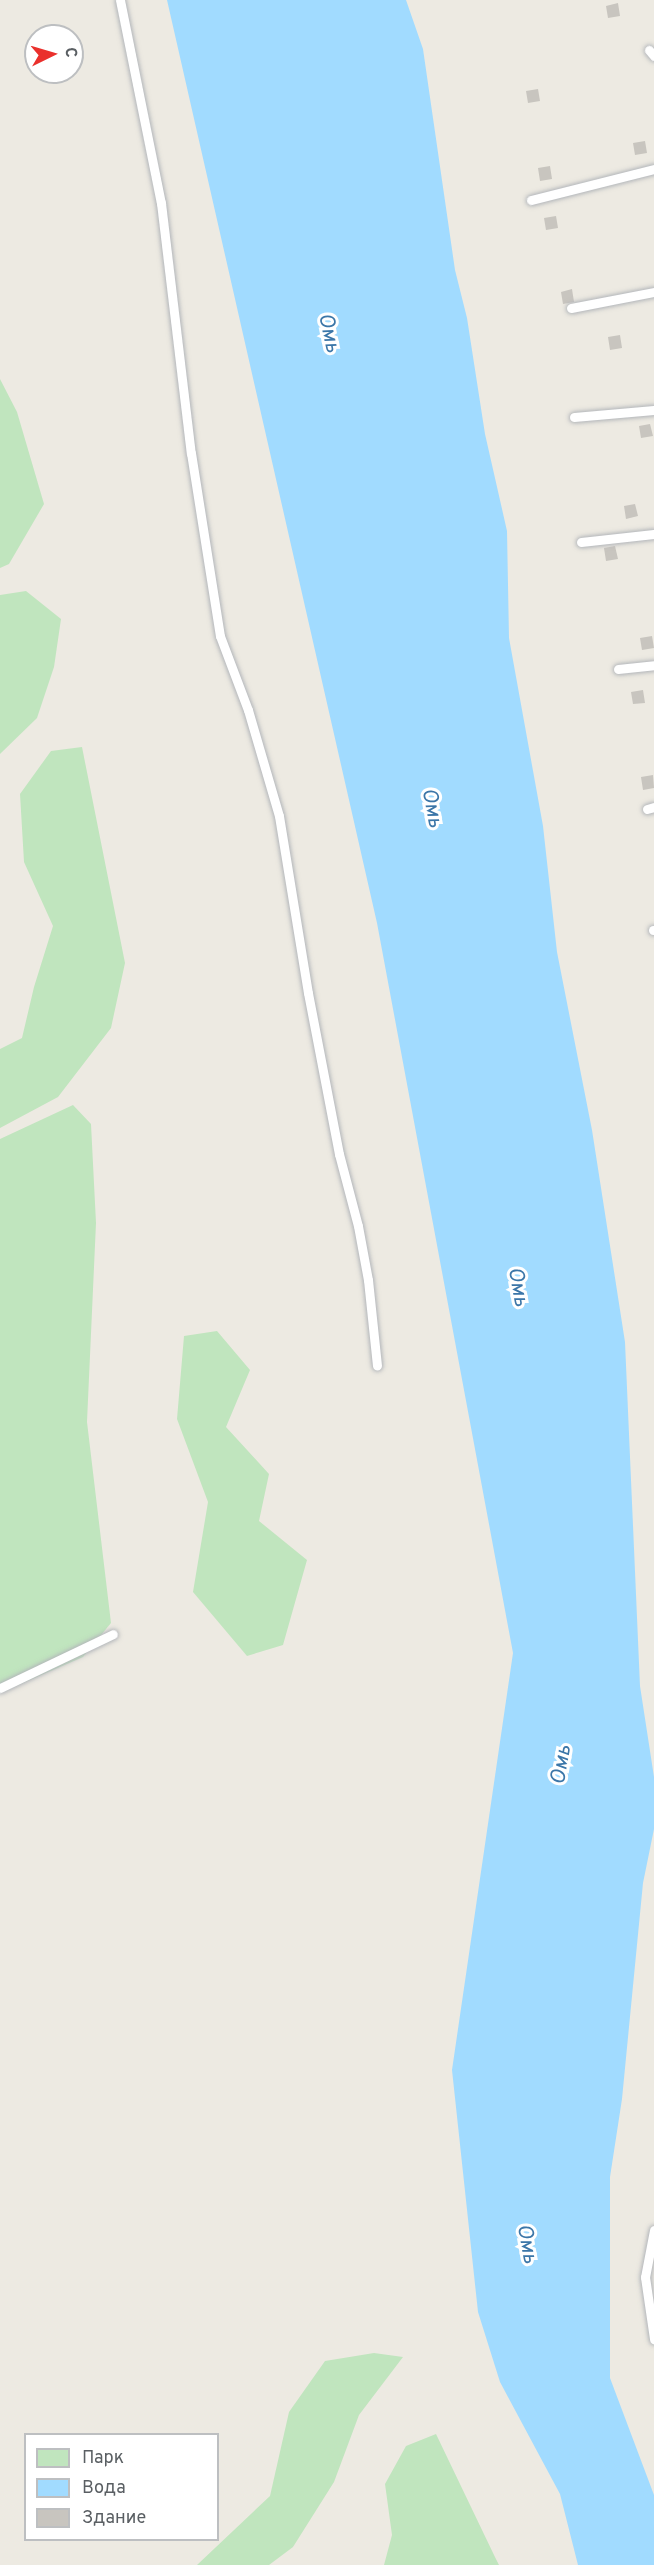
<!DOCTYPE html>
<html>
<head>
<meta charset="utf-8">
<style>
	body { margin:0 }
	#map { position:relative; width:654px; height:2565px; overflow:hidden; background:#edeae2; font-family:Overpass,sans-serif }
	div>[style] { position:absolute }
	.green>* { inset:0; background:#c0e5be }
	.water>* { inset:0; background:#a1dbff }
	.building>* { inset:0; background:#c8c5bf }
	.roads { filter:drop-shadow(0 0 2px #b3b6ba) drop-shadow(0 0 2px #b3b6ba) }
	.lane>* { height:9px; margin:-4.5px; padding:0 4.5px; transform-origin:4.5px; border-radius:4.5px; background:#fff }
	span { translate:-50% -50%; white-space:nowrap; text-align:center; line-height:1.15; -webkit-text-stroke:6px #fff; paint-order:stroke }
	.water-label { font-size:21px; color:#3b76a8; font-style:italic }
	.legend { position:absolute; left:24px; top:2433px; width:195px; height:108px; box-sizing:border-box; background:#fff; border:2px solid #bdbfc1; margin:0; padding:8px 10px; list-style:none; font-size:18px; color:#5a5f63 }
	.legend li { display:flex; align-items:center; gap:12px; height:30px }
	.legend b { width:30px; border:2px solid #bdbfc1 }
	.north { position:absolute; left:24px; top:24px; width:60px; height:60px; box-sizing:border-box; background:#fff; border:2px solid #bdbfc1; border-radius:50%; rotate:85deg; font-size:16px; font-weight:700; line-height:24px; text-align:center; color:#5a5f63 }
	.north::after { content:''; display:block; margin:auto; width:21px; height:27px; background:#ea302c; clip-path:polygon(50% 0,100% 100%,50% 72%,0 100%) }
</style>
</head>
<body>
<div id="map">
	<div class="green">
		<div style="clip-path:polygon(0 379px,17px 412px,44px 504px,9px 564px,0 568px)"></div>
		<div style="clip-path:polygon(26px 591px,61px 619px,54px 667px,37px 718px,0 754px,0 595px)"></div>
		<div style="clip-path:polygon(82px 747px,125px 963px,111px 1028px,58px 1097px,0 1128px,0 1049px,22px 1038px,34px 987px,53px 926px,24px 862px,20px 794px,51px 751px)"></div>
		<div style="clip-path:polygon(73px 1105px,91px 1124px,96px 1223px,87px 1422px,111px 1623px,83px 1657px,0 1693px,0 1139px)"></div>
		<div style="clip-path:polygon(217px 1331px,250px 1370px,226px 1427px,269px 1474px,259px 1521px,307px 1560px,283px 1645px,247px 1656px,193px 1592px,208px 1502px,177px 1419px,184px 1336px)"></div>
		<div style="clip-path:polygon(374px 2353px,403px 2357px,359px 2415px,334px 2482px,293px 2547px,269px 2565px,197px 2565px,270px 2496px,289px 2412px,325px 2361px)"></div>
		<div style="clip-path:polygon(436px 2434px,494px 2555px,499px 2565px,384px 2565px,392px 2535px,385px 2484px,406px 2446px)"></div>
	</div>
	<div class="water">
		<div style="clip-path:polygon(167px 0,406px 0,423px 49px,455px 270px,467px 318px,485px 434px,507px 531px,509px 638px,543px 826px,557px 952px,592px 1130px,625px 1342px,640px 1686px,654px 1777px,654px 1829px,643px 1883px,622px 2099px,610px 2177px,610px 2378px,654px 2495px,654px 2565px,578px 2565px,560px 2494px,500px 2382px,478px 2312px,452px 2070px,513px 1653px,377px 923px)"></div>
	</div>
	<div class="building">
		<div style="clip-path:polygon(618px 3px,620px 16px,608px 18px,606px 6px)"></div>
		<div style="clip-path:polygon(538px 89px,540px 101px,528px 103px,526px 91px)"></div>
		<div style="clip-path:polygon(645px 141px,647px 153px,635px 155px,633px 143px)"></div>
		<div style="clip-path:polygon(550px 166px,552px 179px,540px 181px,538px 168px)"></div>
		<div style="clip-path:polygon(556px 216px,558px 228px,546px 230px,544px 218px)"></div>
		<div style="clip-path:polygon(572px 289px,574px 302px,563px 304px,561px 292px)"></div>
		<div style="clip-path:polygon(620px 335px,622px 348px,610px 350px,608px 337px)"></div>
		<div style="clip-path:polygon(650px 424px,653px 436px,641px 438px,639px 426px)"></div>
		<div style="clip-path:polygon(635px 504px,638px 516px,626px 519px,624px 506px)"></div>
		<div style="clip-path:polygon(615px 546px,618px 559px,606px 561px,604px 548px)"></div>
		<div style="clip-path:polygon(652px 636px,654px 648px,642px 650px,640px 638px)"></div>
		<div style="clip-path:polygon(643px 690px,645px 703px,633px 704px,631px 692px)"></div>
		<div style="clip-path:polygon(653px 775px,654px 788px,643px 790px,641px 777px)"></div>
	</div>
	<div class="roads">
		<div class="lane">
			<div style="left:120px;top:0;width:207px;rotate:78.6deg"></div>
			<div style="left:161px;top:203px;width:252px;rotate:83.2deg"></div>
			<div style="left:191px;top:453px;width:185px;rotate:81deg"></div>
			<div style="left:220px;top:636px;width:79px;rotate:69.3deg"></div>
			<div style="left:248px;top:710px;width:110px;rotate:73.7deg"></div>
			<div style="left:279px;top:816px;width:179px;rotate:80.7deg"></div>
			<div style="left:308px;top:993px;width:164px;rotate:79.1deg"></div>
			<div style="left:339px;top:1154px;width:74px;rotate:75.2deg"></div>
			<div style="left:358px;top:1226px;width:55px;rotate:79.5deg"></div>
			<div style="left:368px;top:1280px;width:86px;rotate:84deg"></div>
			<div style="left:649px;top:50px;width:8px;rotate:50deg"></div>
			<div style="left:531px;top:200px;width:127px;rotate:-14.1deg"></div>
			<div style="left:571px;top:308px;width:85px;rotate:-10.9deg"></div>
			<div style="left:574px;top:417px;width:80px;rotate:-5deg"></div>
			<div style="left:581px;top:542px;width:73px;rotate:-6.3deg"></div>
			<div style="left:618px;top:669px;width:36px;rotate:-6deg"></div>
			<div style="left:647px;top:809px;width:7px;rotate:-16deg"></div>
			<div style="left:653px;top:930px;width:1px"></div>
			<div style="left:0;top:1688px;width:125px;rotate:-25.5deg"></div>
			<div style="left:654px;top:2230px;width:48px;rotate:100.8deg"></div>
			<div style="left:645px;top:2277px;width:63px;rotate:81.7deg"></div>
		</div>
	</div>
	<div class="water-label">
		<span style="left:328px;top:333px;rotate:78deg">Омь</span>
		<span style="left:431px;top:808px;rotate:79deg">Омь</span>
		<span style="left:517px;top:1287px;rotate:80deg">Омь</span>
		<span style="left:562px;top:1765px;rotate:-80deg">Омь</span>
		<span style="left:526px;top:2244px;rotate:80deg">Омь</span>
	</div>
	<ul class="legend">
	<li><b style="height:16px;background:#c0e5be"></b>Парк</li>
	<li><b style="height:16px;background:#a1dbff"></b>Вода</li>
	<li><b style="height:16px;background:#c8c5bf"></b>Здание</li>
	</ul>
	<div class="north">С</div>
</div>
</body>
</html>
